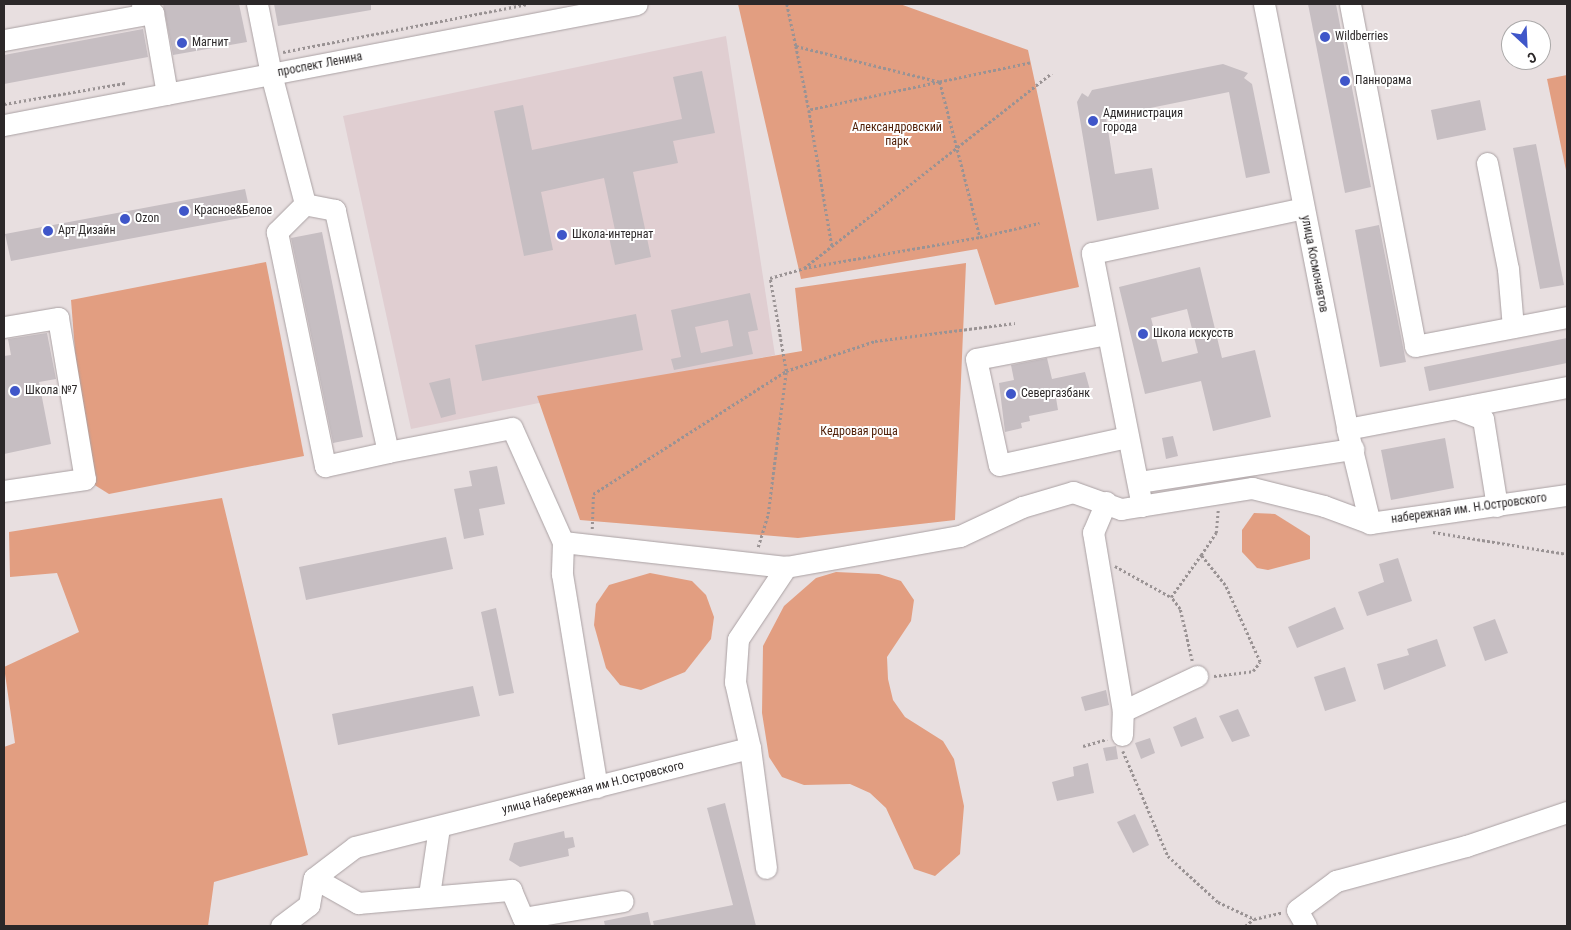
<!DOCTYPE html>
<html>
<head>
<meta charset="utf-8">
<style>
	body { margin:0 }
	#map { position:relative; width:1571px; height:930px; overflow:hidden; background:#e8dfe0; font-family:"Roboto Condensed",sans-serif }
	div>[style] { position:absolute }
	.built>* { inset:0; background:#e0ced1 }
	.green>* { inset:0; background:#e29e81 }
	.building>* { inset:0; background:#c6bec2 }
	.path>* { height:2.5px; margin-top:-1.25px; transform-origin:0; background:repeating-linear-gradient(90deg,#9a9394 0 2.5px,transparent 0 5px) }
	.roads { filter:drop-shadow(0 0 1px #aaa1a3) drop-shadow(0 0 1px #aaa1a3) }
	.minor>* { height:21px; margin:-10.5px; padding:0 10.5px; transform-origin:10.5px; border-radius:10.5px; background:#fff }
	.dots>* { width:14px; height:14px; translate:-50% -50%; box-sizing:border-box; border:2px solid #fff; border-radius:50% }
	span { translate:-50% -50%; white-space:nowrap; text-align:center; line-height:1.15; -webkit-text-stroke:4px #fff; paint-order:stroke }
	.poi-label { font-size:12px; color:#2c2829 }
	.left { translate:0 -50%; text-align:left }
	.street-label { font-size:12px; color:#2c2829 }
	.park-label { font-size:12px; color:#4f1e06 }
	.frame { position:absolute; inset:0; border:5px solid #2c2829; pointer-events:none }
	.north { position:absolute; left:1501px; top:20px; width:50px; height:50px; box-sizing:border-box; background:#fff; border:1px solid #aba9a9; border-radius:50%; rotate:155deg; font-size:14px; font-weight:700; line-height:20px; text-align:center; color:#2c2829 }
	.north::after { content:''; display:block; margin:auto; width:18px; height:22px; background:#3f56c9; clip-path:polygon(50% 0,100% 100%,50% 72%,0 100%) }
</style>
</head>
<body>
<div id="map">
	<div class="built">
		<div style="clip-path:polygon(726px 36px,775px 355px,411px 429px,343px 116px)"></div>
	</div>
	<div class="green">
		<div style="clip-path:polygon(738px 4px,900px 4px,1028px 50px,1079px 287px,995px 305px,977px 249px,801px 279px)"></div>
		<div style="clip-path:polygon(1567px 75px,1567px 175px,1547px 79px)"></div>
		<div style="clip-path:polygon(266px 262px,304px 456px,109px 494px,85px 479px,71px 300px)"></div>
		<div style="clip-path:polygon(966px 263px,955px 520px,798px 538px,580px 520px,537px 396px,802px 351px,795px 288px)"></div>
		<div style="clip-path:polygon(222px 498px,308px 855px,214px 882px,208px 926px,4px 926px,4px 747px,15px 743px,4px 667px,79px 632px,57px 573px,10px 577px,9px 532px)"></div>
		<div style="clip-path:polygon(1254px 513px,1275px 514px,1310px 536px,1310px 559px,1268px 570px,1257px 568px,1242px 552px,1242px 530px)"></div>
		<div style="clip-path:polygon(836px 572px,879px 574px,901px 581px,914px 600px,911px 621px,887px 657px,888px 679px,893px 700px,905px 717px,943px 741px,954px 759px,964px 806px,960px 854px,935px 876px,914px 869px,886px 808px,870px 793px,850px 784px,804px 785px,782px 777px,769px 757px,762px 713px,763px 646px,784px 606px,816px 578px)"></div>
		<div style="clip-path:polygon(650px 573px,692px 581px,706px 595px,714px 617px,711px 639px,685px 672px,641px 690px,620px 685px,606px 668px,594px 625px,596px 604px,609px 585px)"></div>
	</div>
	<div class="building">
		<div style="clip-path:polygon(163px 4px,239px 4px,247px 42px,173px 55px)"></div>
		<div style="clip-path:polygon(274px 4px,371px 4px,371px 10px,278px 26px)"></div>
		<div style="clip-path:polygon(1308px 4px,1336px 4px,1371px 187px,1345px 193px)"></div>
		<div style="clip-path:polygon(143px 29px,148px 57px,4px 84px,4px 55px)"></div>
		<div style="clip-path:polygon(1223px 64px,1248px 73px,1244px 78px,1252px 84px,1270px 173px,1246px 178px,1229px 92px,1106px 117px,1115px 174px,1152px 168px,1159px 209px,1097px 221px,1077px 102px,1082px 93px,1088px 97px,1092px 90px)"></div>
		<div style="clip-path:polygon(702px 71px,715px 133px,673px 141px,678px 163px,633px 172px,651px 257px,615px 265px,609px 237px,616px 235px,604px 178px,541px 192px,553px 250px,524px 256px,494px 111px,523px 105px,532px 150px,682px 119px,673px 77px)"></div>
		<div style="clip-path:polygon(1480px 100px,1486px 130px,1437px 140px,1431px 110px)"></div>
		<div style="clip-path:polygon(1536px 144px,1564px 285px,1540px 289px,1513px 148px)"></div>
		<div style="clip-path:polygon(245px 189px,251px 216px,11px 261px,5px 234px)"></div>
		<div style="clip-path:polygon(1379px 225px,1406px 362px,1380px 367px,1355px 230px)"></div>
		<div style="clip-path:polygon(322px 232px,363px 437px,333px 443px,291px 238px)"></div>
		<div style="clip-path:polygon(evenodd,1200px 267px,1222px 358px,1255px 350px,1271px 417px,1213px 431px,1201px 381px,1145px 394px,1119px 287px,1200px 267px,1187px 309px,1198px 353px,1162px 362px,1151px 318px,1187px 309px)"></div>
		<div style="clip-path:polygon(evenodd,750px 293px,758px 330px,748px 332px,753px 354px,674px 370px,671px 359px,681px 357px,671px 310px,750px 293px,728px 320px,733px 346px,701px 353px,695px 327px,728px 320px)"></div>
		<div style="clip-path:polygon(636px 314px,643px 350px,482px 381px,475px 345px)"></div>
		<div style="clip-path:polygon(47px 333px,56px 379px,39px 382px,51px 444px,4px 454px,4px 356px,11px 355px,8px 339px)"></div>
		<div style="clip-path:polygon(1567px 338px,1567px 363px,1429px 391px,1424px 367px)"></div>
		<div style="clip-path:polygon(1047px 358px,1052px 379px,1085px 372px,1090px 390px,1056px 398px,1058px 410px,1029px 416px,1030px 421px,1021px 423px,1022px 428px,1005px 432px,999px 383px,1014px 380px,1011px 365px)"></div>
		<div style="clip-path:polygon(450px 378px,456px 414px,441px 418px,429px 383px)"></div>
		<div style="clip-path:polygon(1173px 436px,1178px 456px,1166px 459px,1162px 438px)"></div>
		<div style="clip-path:polygon(1445px 438px,1454px 488px,1391px 500px,1381px 450px)"></div>
		<div style="clip-path:polygon(497px 466px,505px 504px,479px 509px,484px 535px,464px 539px,454px 489px,472px 486px,469px 471px)"></div>
		<div style="clip-path:polygon(446px 537px,453px 569px,306px 600px,299px 567px)"></div>
		<div style="clip-path:polygon(1398px 558px,1412px 601px,1367px 616px,1358px 592px,1384px 582px,1379px 564px)"></div>
		<div style="clip-path:polygon(1335px 607px,1344px 629px,1297px 648px,1288px 627px)"></div>
		<div style="clip-path:polygon(496px 608px,514px 693px,499px 696px,481px 612px)"></div>
		<div style="clip-path:polygon(1495px 619px,1508px 653px,1485px 661px,1473px 627px)"></div>
		<div style="clip-path:polygon(1437px 639px,1446px 666px,1384px 690px,1377px 664px,1409px 655px,1407px 649px)"></div>
		<div style="clip-path:polygon(1345px 667px,1356px 701px,1325px 711px,1314px 677px)"></div>
		<div style="clip-path:polygon(473px 686px,480px 716px,338px 745px,332px 714px)"></div>
		<div style="clip-path:polygon(1106px 690px,1109px 705px,1085px 711px,1081px 697px)"></div>
		<div style="clip-path:polygon(1238px 709px,1250px 736px,1232px 742px,1219px 716px)"></div>
		<div style="clip-path:polygon(1196px 717px,1204px 738px,1181px 747px,1173px 727px)"></div>
		<div style="clip-path:polygon(1150px 738px,1155px 753px,1141px 759px,1135px 743px)"></div>
		<div style="clip-path:polygon(1116px 746px,1118px 759px,1106px 761px,1103px 748px)"></div>
		<div style="clip-path:polygon(1088px 763px,1094px 793px,1057px 801px,1052px 782px,1074px 776px,1073px 767px)"></div>
		<div style="clip-path:polygon(725px 803px,756px 926px,654px 926px,653px 921px,733px 905px,707px 808px)"></div>
		<div style="clip-path:polygon(1135px 814px,1149px 845px,1133px 853px,1117px 822px)"></div>
		<div style="clip-path:polygon(564px 831px,565px 838px,573px 837px,575px 847px,568px 849px,569px 856px,520px 867px,509px 860px,514px 843px)"></div>
		<div style="clip-path:polygon(648px 912px,651px 926px,605px 926px,604px 921px)"></div>
	</div>
	<div class="path">
		<div style="left:787px;top:4px;width:43px;rotate:77.9deg"></div>
		<div style="left:796px;top:46px;width:148px;rotate:14deg"></div>
		<div style="left:940px;top:82px;width:134px;rotate:167.9deg"></div>
		<div style="left:809px;top:110px;width:138px;rotate:80.4deg"></div>
		<div style="left:796px;top:46px;width:65px;rotate:78.5deg"></div>
		<div style="left:283px;top:52px;width:249px;rotate:-11.1deg"></div>
		<div style="left:1030px;top:63px;width:92px;rotate:168.1deg"></div>
		<div style="left:940px;top:82px;width:160px;rotate:75.5deg"></div>
		<div style="left:980px;top:237px;width:61px;rotate:-13.3deg"></div>
		<div style="left:4px;top:104px;width:123px;rotate:-9.8deg"></div>
		<div style="left:804px;top:268px;width:179px;rotate:-10deg"></div>
		<div style="left:592px;top:529px;width:35px;rotate:-88deg"></div>
		<div style="left:593px;top:494px;width:229px;rotate:-32.5deg"></div>
		<div style="left:786px;top:371px;width:94px;rotate:-18.6deg"></div>
		<div style="left:875px;top:341px;width:141px;rotate:-7.3deg"></div>
		<div style="left:1433px;top:532px;width:136px;rotate:9.3deg"></div>
		<div style="left:758px;top:547px;width:34px;rotate:-73deg"></div>
		<div style="left:768px;top:514px;width:144px;rotate:-82.8deg"></div>
		<div style="left:786px;top:371px;width:94px;rotate:-99.8deg"></div>
		<div style="left:770px;top:278px;width:35px;rotate:-16deg"></div>
		<div style="left:804px;top:268px;width:315px;rotate:-38.2deg"></div>
		<div style="left:1115px;top:566px;width:64px;rotate:29deg"></div>
		<div style="left:1192px;top:661px;width:53px;rotate:-103deg"></div>
		<div style="left:1180px;top:609px;width:15px;rotate:-127deg"></div>
		<div style="left:1171px;top:597px;width:52px;rotate:-54.5deg"></div>
		<div style="left:1214px;top:676px;width:39px;rotate:-7deg"></div>
		<div style="left:1253px;top:671px;width:11px;rotate:-52deg"></div>
		<div style="left:1260px;top:662px;width:85px;rotate:-114.4deg"></div>
		<div style="left:1225px;top:585px;width:38px;rotate:-129deg"></div>
		<div style="left:1201px;top:555px;width:27px;rotate:-56deg"></div>
		<div style="left:1216px;top:533px;width:23px;rotate:-85deg"></div>
		<div style="left:1083px;top:746px;width:25px;rotate:-16deg"></div>
		<div style="left:1123px;top:751px;width:114px;rotate:66.8deg"></div>
		<div style="left:1168px;top:856px;width:68px;rotate:42.6deg"></div>
		<div style="left:1218px;top:902px;width:40px;rotate:25deg"></div>
		<div style="left:1254px;top:919px;width:28px;rotate:-13deg"></div>
		<div style="left:1245px;top:926px;width:11px;rotate:-38deg"></div>
	</div>
	<div class="roads">
		<div class="minor">
			<div style="left:257px;top:4px;width:71px;rotate:78.7deg"></div>
			<div style="left:271px;top:74px;width:134px;rotate:75.3deg"></div>
			<div style="left:305px;top:204px;width:40px;rotate:135deg"></div>
			<div style="left:277px;top:232px;width:239px;rotate:78.4deg"></div>
			<div style="left:325px;top:466px;width:65px;rotate:-12.5deg"></div>
			<div style="left:388px;top:452px;width:248px;rotate:-102.4deg"></div>
			<div style="left:335px;top:210px;width:31px;rotate:-169deg"></div>
			<div style="left:1264px;top:4px;width:433px;rotate:78.9deg"></div>
			<div style="left:1347px;top:429px;width:97px;rotate:76.3deg"></div>
			<div style="left:1350px;top:4px;width:348px;rotate:79.2deg"></div>
			<div style="left:1415px;top:346px;width:155px;rotate:-10.8deg"></div>
			<div style="left:142px;top:5px;width:14px;rotate:36deg"></div>
			<div style="left:153px;top:13px;width:82px;rotate:80.2deg"></div>
			<div style="left:4px;top:40px;width:151px;rotate:-10.3deg"></div>
			<div style="left:4px;top:125px;width:644px;rotate:-10.82deg"></div>
			<div style="left:1487px;top:163px;width:108px;rotate:78.8deg"></div>
			<div style="left:1508px;top:269px;width:58px;rotate:85.1deg"></div>
			<div style="left:4px;top:327px;width:55px;rotate:-9.5deg"></div>
			<div style="left:58px;top:318px;width:163px;rotate:80.5deg"></div>
			<div style="left:85px;top:479px;width:82px;rotate:171.6deg"></div>
			<div style="left:1107px;top:334px;width:133px;rotate:169.2deg"></div>
			<div style="left:976px;top:359px;width:108px;rotate:77.8deg"></div>
			<div style="left:999px;top:465px;width:131px;rotate:-12.3deg"></div>
			<div style="left:1457px;top:409px;width:28px;rotate:21deg"></div>
			<div style="left:1483px;top:419px;width:88px;rotate:80.9deg"></div>
			<div style="left:1347px;top:429px;width:224px;rotate:-10.8deg"></div>
			<div style="left:388px;top:452px;width:126px;rotate:-11deg"></div>
			<div style="left:512px;top:428px;width:125px;rotate:65.9deg"></div>
			<div style="left:563px;top:542px;width:224px;rotate:6.4deg"></div>
			<div style="left:786px;top:567px;width:177px;rotate:-10.1deg"></div>
			<div style="left:960px;top:536px;width:68px;rotate:-25.1deg"></div>
			<div style="left:1022px;top:507px;width:53px;rotate:-16.4deg"></div>
			<div style="left:1073px;top:492px;width:51px;rotate:19.5deg"></div>
			<div style="left:1121px;top:509px;width:133px;rotate:-9.1deg"></div>
			<div style="left:1252px;top:488px;width:74px;rotate:14deg"></div>
			<div style="left:1324px;top:506px;width:49px;rotate:20.3deg"></div>
			<div style="left:1370px;top:523px;width:199px;rotate:-8.1deg"></div>
			<div style="left:1139px;top:482px;width:217px;rotate:-8.8deg"></div>
			<div style="left:1106px;top:502px;width:33px;rotate:113deg"></div>
			<div style="left:1093px;top:532px;width:181px;rotate:80.5deg"></div>
			<div style="left:1142px;top:506px;width:258px;rotate:-101.2deg"></div>
			<div style="left:1092px;top:253px;width:216px;rotate:-12deg"></div>
			<div style="left:563px;top:542px;width:32px;rotate:92deg"></div>
			<div style="left:562px;top:574px;width:216px;rotate:80.7deg"></div>
			<div style="left:1122px;top:735px;width:24px;rotate:-88deg"></div>
			<div style="left:1123px;top:711px;width:82px;rotate:-25.3deg"></div>
			<div style="left:750px;top:748px;width:121px;rotate:82.4deg"></div>
			<div style="left:314px;top:878px;width:51px;rotate:29.6deg"></div>
			<div style="left:358px;top:903px;width:154px;rotate:-4.9deg"></div>
			<div style="left:511px;top:890px;width:30px;rotate:67deg"></div>
			<div style="left:523px;top:918px;width:101px;rotate:-9.6deg"></div>
			<div style="left:429px;top:895px;width:69px;rotate:-81.6deg"></div>
			<div style="left:281px;top:926px;width:35px;rotate:-37deg"></div>
			<div style="left:309px;top:905px;width:27px;rotate:-80deg"></div>
			<div style="left:314px;top:878px;width:51px;rotate:-37.1deg"></div>
			<div style="left:355px;top:847px;width:407px;rotate:-14.1deg"></div>
			<div style="left:750px;top:748px;width:68px;rotate:-102.8deg"></div>
			<div style="left:735px;top:682px;width:43px;rotate:-86deg"></div>
			<div style="left:738px;top:639px;width:87px;rotate:-56.3deg"></div>
			<div style="left:1306px;top:926px;width:18px;rotate:-119deg"></div>
			<div style="left:1297px;top:910px;width:49px;rotate:-36.6deg"></div>
			<div style="left:1336px;top:881px;width:135px;rotate:-15.1deg"></div>
			<div style="left:1466px;top:846px;width:107px;rotate:-18.6deg"></div>
		</div>
	</div>
	<div class="dots">
		<div style="left:1325px;top:37px;background:#3f56c9"></div>
		<div style="left:182px;top:43px;background:#3f56c9"></div>
		<div style="left:1345px;top:81px;background:#3f56c9"></div>
		<div style="left:1093px;top:121px;background:#3f56c9"></div>
		<div style="left:184px;top:211px;background:#3f56c9"></div>
		<div style="left:125px;top:219px;background:#3f56c9"></div>
		<div style="left:48px;top:231px;background:#3f56c9"></div>
		<div style="left:562px;top:235px;background:#3f56c9"></div>
		<div style="left:1143px;top:334px;background:#3f56c9"></div>
		<div style="left:15px;top:391px;background:#3f56c9"></div>
		<div style="left:1011px;top:394px;background:#3f56c9"></div>
	</div>
	<div class="poi-label">
		<span class="left" style="left:1335px;top:37px">Wildberries</span>
		<span class="left" style="left:192px;top:43px">Магнит</span>
		<span class="left" style="left:1355px;top:81px">Паннорама</span>
		<span class="left" style="left:1103px;top:121px">Администрация<br>города</span>
		<span class="left" style="left:194px;top:211px">Красное&amp;Белое</span>
		<span class="left" style="left:135px;top:219px">Ozon</span>
		<span class="left" style="left:58px;top:231px">Арт Дизайн</span>
		<span class="left" style="left:572px;top:235px">Школа-интернат</span>
		<span class="left" style="left:1153px;top:334px">Школа искусcтв</span>
		<span class="left" style="left:25px;top:391px">Школа №7</span>
		<span class="left" style="left:1021px;top:394px">Севергазбанк</span>
	</div>
	<div class="street-label">
		<span style="left:320px;top:65px;rotate:-11deg">проспект Ленина</span>
		<span style="left:1314px;top:264px;rotate:79deg">улица Космонавтов</span>
		<span style="left:1469px;top:509px;rotate:-8deg">набережная им. Н.Островского</span>
		<span style="left:593px;top:788px;rotate:-14deg">улица Набережная им Н.Островского</span>
	</div>
	<div class="park-label">
		<span style="left:897px;top:135px">Александровский<br>парк</span>
		<span style="left:859px;top:432px">Кедровая роща</span>
	</div>
	<div class="frame"></div>
	<div class="north">С</div>
</div>
</body>
</html>
